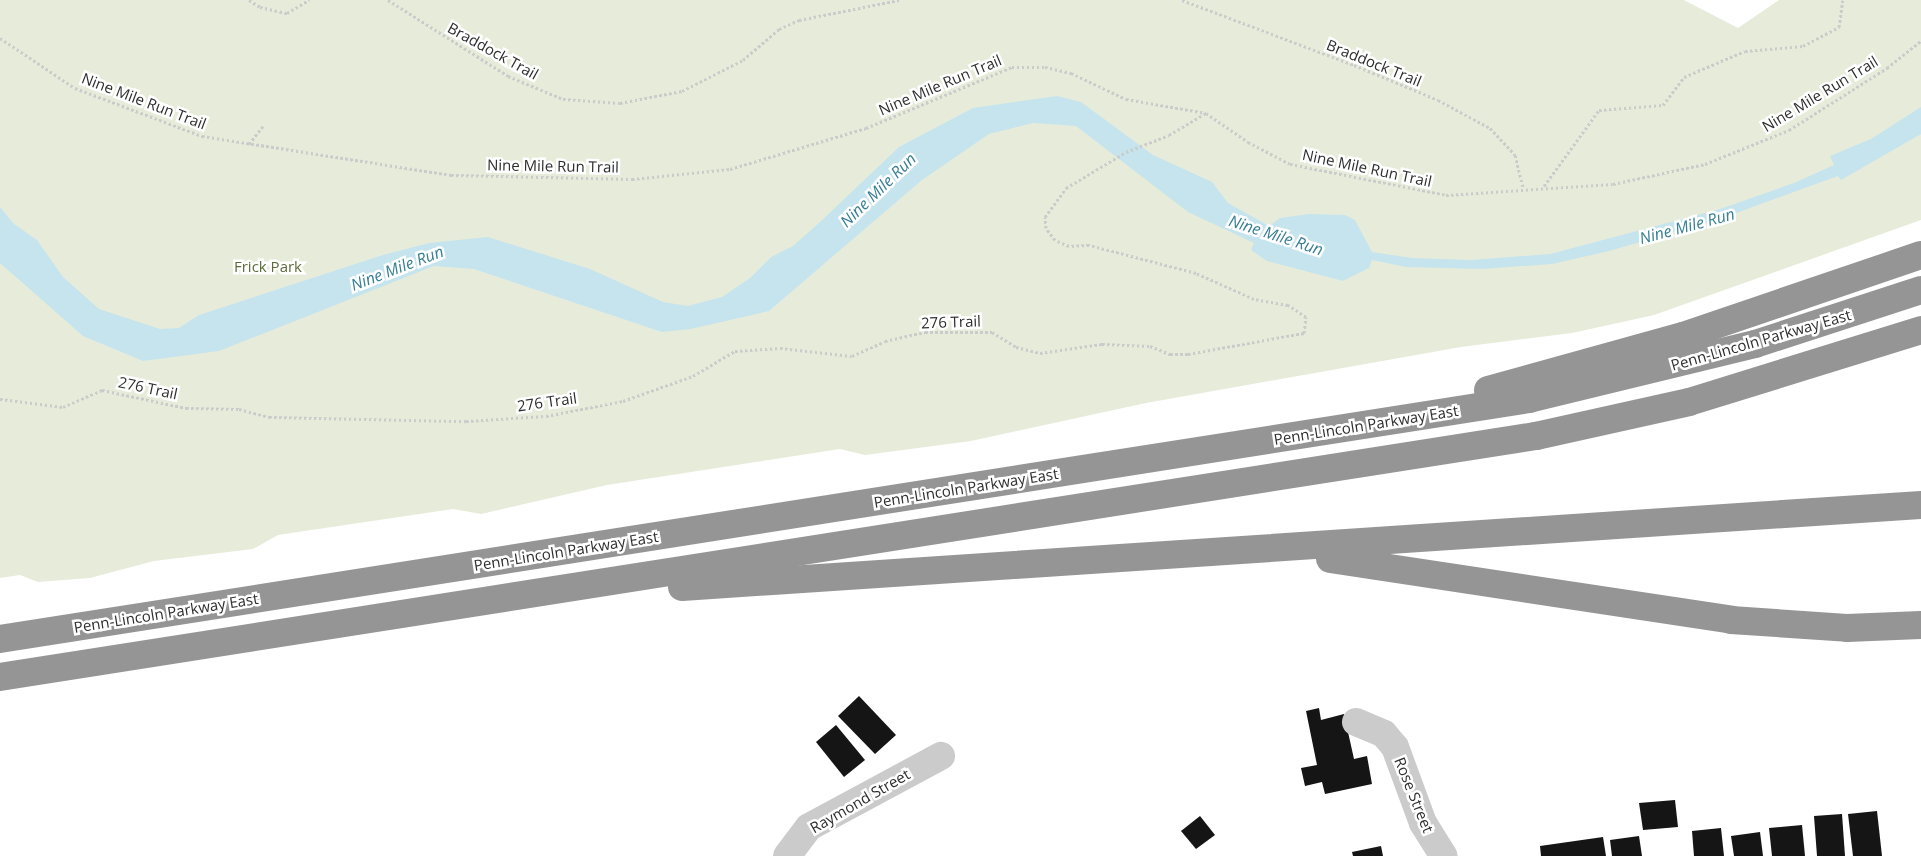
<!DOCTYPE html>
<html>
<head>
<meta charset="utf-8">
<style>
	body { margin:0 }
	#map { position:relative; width:1921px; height:856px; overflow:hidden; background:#fff; font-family:"Open Sans",sans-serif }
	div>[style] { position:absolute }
	.green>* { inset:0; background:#e7ecda }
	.water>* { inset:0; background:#c5e4ed }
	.building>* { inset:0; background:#151515 }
	.path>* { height:3px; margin-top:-1.5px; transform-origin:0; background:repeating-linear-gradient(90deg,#cbcbcb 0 2.5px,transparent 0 5px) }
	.minor>* { height:28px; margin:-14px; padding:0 14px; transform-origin:14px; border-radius:14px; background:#cbcbcb }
	.motorway>* { height:28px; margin:-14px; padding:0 14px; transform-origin:14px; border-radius:14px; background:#959595 }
	span { translate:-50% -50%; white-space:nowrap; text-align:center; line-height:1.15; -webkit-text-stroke:5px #fff; paint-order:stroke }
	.street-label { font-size:15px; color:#2e2e2e }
	.park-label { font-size:15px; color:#596c39 }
	.water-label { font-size:16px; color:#377f95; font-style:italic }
</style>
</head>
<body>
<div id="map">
	<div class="green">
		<div style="clip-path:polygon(0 0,1684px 0,1738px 28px,1779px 0,1921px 0,1921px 220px,1654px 315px,1572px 333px,1461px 347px,1146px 403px,971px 441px,865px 455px,840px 449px,607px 485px,481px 514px,453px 509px,278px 535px,253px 549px,154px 561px,90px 578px,38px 582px,20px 575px,0 578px)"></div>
	</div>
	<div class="water">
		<div style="clip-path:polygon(1057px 96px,1081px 102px,1153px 155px,1212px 182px,1228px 203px,1269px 226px,1280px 218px,1309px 214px,1345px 215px,1355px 220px,1372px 252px,1412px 258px,1471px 260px,1550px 254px,1720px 209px,1794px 183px,1834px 165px,1830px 156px,1871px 139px,1921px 107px,1921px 134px,1841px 180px,1838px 176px,1717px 220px,1609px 251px,1552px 264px,1482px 269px,1406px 267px,1372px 260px,1369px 268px,1343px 281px,1267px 261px,1251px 250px,1254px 243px,1188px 212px,1076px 126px,1033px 123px,989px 134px,922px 180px,769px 311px,691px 329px,662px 332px,474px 269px,434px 266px,219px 351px,143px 361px,83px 336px,0 263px,0 207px,14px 224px,37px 240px,63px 277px,99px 309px,160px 329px,179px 328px,199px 315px,383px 255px,429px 243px,488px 237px,590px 269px,663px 302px,688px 306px,722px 297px,750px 278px,771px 257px,793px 246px,820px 222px,899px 147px,973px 108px)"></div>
	</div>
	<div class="building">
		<div style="clip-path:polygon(859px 696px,896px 735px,875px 754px,838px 716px)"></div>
		<div style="clip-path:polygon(1319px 708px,1321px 720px,1344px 714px,1354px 759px,1367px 756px,1372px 784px,1325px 794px,1322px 782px,1305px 786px,1301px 768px,1317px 765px,1306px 711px)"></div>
		<div style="clip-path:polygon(836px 725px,865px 760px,844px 777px,816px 742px)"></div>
		<div style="clip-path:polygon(1675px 800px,1678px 827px,1643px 830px,1639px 803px)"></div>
		<div style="clip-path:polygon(1877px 811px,1882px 856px,1853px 856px,1848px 814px)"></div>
		<div style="clip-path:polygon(1842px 814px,1845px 856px,1817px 856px,1814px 816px)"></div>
		<div style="clip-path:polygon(1200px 816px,1215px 835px,1196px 849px,1181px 831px)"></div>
		<div style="clip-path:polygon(1802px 825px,1805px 856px,1772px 856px,1769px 828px)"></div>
		<div style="clip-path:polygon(1721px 828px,1724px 856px,1694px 856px,1692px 831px)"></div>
		<div style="clip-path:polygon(1760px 832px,1763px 856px,1734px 856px,1731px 836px)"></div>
		<div style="clip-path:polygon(1639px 836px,1642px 856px,1612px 856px,1610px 840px)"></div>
		<div style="clip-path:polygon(1603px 837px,1606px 856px,1541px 856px,1540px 846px)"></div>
		<div style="clip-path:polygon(1381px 846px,1383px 856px,1353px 856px,1352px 852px)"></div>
	</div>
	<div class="path">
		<div style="left:249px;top:0;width:13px;rotate:32deg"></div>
		<div style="left:260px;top:7px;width:28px;rotate:13deg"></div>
		<div style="left:287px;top:13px;width:26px;rotate:-31deg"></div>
		<div style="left:388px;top:0;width:142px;rotate:32.3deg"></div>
		<div style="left:508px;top:76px;width:60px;rotate:22.7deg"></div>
		<div style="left:563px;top:99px;width:57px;rotate:4deg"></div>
		<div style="left:620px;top:103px;width:63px;rotate:-11deg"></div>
		<div style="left:682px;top:91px;width:68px;rotate:-26.9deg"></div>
		<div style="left:743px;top:60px;width:48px;rotate:-40.7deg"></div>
		<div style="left:779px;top:29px;width:22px;rotate:-24deg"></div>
		<div style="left:799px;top:20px;width:102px;rotate:-11.3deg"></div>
		<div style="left:1182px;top:0;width:184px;rotate:20.7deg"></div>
		<div style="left:1354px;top:65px;width:91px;rotate:22.6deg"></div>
		<div style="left:1438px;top:100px;width:59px;rotate:28.3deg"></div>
		<div style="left:1490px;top:128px;width:37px;rotate:47deg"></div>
		<div style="left:1515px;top:155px;width:33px;rotate:76deg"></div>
		<div style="left:0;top:38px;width:90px;rotate:33.7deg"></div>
		<div style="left:75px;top:88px;width:136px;rotate:20.7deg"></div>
		<div style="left:202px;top:136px;width:252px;rotate:8.9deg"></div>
		<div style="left:451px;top:175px;width:181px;rotate:1.3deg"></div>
		<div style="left:632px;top:179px;width:99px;rotate:-5.8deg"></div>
		<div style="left:730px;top:169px;width:142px;rotate:-16.8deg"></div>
		<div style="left:866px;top:128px;width:158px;rotate:-22.7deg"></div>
		<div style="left:1012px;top:67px;width:33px"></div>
		<div style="left:1045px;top:67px;width:27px;rotate:13deg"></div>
		<div style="left:1071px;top:73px;width:61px;rotate:25.3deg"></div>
		<div style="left:1126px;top:99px;width:81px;rotate:9.9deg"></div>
		<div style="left:1206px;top:113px;width:51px;rotate:34.6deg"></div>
		<div style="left:1248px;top:142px;width:47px;rotate:27.6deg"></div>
		<div style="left:1290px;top:164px;width:159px;rotate:11.2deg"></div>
		<div style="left:1446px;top:195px;width:167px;rotate:-3.8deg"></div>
		<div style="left:1613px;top:184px;width:94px;rotate:-12.3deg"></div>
		<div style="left:1705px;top:164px;width:91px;rotate:-22deg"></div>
		<div style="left:1789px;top:130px;width:116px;rotate:-32.3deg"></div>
		<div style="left:1887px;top:68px;width:43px;rotate:-38.5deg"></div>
		<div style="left:249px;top:144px;width:23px;rotate:-52deg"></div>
		<div style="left:1544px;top:186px;width:94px;rotate:-54.1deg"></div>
		<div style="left:1599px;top:110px;width:64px;rotate:-4.5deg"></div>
		<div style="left:1663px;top:105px;width:35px;rotate:-53deg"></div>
		<div style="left:1684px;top:77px;width:66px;rotate:-23.1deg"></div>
		<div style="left:1745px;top:51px;width:58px;rotate:-4.9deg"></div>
		<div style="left:1803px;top:46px;width:41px;rotate:-27.8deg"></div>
		<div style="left:1839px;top:27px;width:27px;rotate:-82deg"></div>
		<div style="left:0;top:399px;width:64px;rotate:7.2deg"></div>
		<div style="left:63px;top:407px;width:43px;rotate:-23.6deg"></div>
		<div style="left:102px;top:390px;width:86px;rotate:12.1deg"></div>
		<div style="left:186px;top:408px;width:53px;rotate:1.1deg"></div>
		<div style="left:239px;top:409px;width:31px;rotate:15deg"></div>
		<div style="left:269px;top:417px;width:197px;rotate:1.2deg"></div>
		<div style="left:466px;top:421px;width:80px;rotate:-3.6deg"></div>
		<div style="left:546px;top:416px;width:78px;rotate:-11deg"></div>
		<div style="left:623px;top:401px;width:74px;rotate:-19.7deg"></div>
		<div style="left:693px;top:376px;width:49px;rotate:-30.8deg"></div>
		<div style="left:735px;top:351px;width:45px;rotate:-3.8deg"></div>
		<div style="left:780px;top:348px;width:72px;rotate:6.3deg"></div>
		<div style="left:852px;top:356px;width:36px;rotate:-24deg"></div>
		<div style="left:885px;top:341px;width:41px;rotate:-12.7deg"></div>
		<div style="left:925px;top:332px;width:67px"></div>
		<div style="left:992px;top:332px;width:28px;rotate:32deg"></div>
		<div style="left:1016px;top:347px;width:25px;rotate:14deg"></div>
		<div style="left:1040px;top:353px;width:63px;rotate:-8.3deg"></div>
		<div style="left:1102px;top:344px;width:48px;rotate:2.4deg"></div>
		<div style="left:1150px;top:346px;width:22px;rotate:22deg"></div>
		<div style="left:1170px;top:354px;width:18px"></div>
		<div style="left:1188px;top:354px;width:118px;rotate:-10.3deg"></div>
		<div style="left:1304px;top:333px;width:16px;rotate:-83deg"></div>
		<div style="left:1306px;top:317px;width:22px;rotate:-146deg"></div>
		<div style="left:1288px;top:305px;width:35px;rotate:-170deg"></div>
		<div style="left:1254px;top:299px;width:64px;rotate:-155.9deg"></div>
		<div style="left:1196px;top:273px;width:111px;rotate:-165.3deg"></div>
		<div style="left:1089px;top:245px;width:20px;rotate:177deg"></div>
		<div style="left:1069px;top:246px;width:15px;rotate:-157deg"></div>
		<div style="left:1055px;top:240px;width:15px;rotate:-127deg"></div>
		<div style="left:1046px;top:228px;width:11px;rotate:-95deg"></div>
		<div style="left:1045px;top:217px;width:36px;rotate:-54deg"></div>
		<div style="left:1066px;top:188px;width:70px;rotate:-31deg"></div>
		<div style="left:1126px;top:152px;width:46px;rotate:-21.6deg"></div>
		<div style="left:1169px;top:135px;width:43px;rotate:-30.7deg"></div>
	</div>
	<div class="minor">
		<div style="left:1356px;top:722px;width:30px;rotate:23deg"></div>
		<div style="left:1384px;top:734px;width:17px;rotate:50deg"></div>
		<div style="left:1395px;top:747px;width:81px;rotate:69.8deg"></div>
		<div style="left:1423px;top:823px;width:39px;rotate:58deg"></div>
		<div style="left:787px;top:856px;width:36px;rotate:-53deg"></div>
		<div style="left:809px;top:827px;width:150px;rotate:-28.3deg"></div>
	</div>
	<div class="motorway">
		<div style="left:1488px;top:390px;width:202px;rotate:-15.5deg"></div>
		<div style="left:1683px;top:336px;width:251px;rotate:-18.8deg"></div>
		<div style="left:1330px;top:559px;width:406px;rotate:8.6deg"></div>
		<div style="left:1731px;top:620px;width:116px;rotate:3.9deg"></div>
		<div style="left:1847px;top:628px;width:74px;rotate:-2.3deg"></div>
		<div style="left:682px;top:587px;width:1242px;rotate:-3.79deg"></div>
		<div style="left:0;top:639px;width:1548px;rotate:-8.92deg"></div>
		<div style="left:1529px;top:399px;width:233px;rotate:-13.7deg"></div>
		<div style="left:1755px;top:344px;width:175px;rotate:-18deg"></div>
		<div style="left:0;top:677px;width:1555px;rotate:-8.92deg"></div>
		<div style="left:1536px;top:436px;width:157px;rotate:-12.5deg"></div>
		<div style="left:1689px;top:402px;width:243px;rotate:-17.2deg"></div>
	</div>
	<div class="street-label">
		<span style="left:493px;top:51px;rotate:29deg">Braddock Trail</span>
		<span style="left:1374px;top:63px;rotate:22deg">Braddock Trail</span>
		<span style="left:940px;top:85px;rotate:-23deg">Nine Mile Run Trail</span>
		<span style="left:1820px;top:94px;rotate:-31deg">Nine Mile Run Trail</span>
		<span style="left:144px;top:101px;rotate:21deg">Nine Mile Run Trail</span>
		<span style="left:553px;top:166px;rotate:1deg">Nine Mile Run Trail</span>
		<span style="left:1367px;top:168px;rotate:12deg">Nine Mile Run Trail</span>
		<span style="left:951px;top:322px;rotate:-2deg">276 Trail</span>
		<span style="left:1761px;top:340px;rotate:-16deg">Penn-Lincoln Parkway East</span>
		<span style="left:148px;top:388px;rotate:12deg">276 Trail</span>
		<span style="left:547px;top:402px;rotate:-8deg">276 Trail</span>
		<span style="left:1366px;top:425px;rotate:-9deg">Penn-Lincoln Parkway East</span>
		<span style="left:966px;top:488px;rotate:-9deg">Penn-Lincoln Parkway East</span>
		<span style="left:566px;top:551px;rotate:-9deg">Penn-Lincoln Parkway East</span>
		<span style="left:166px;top:613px;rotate:-9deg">Penn-Lincoln Parkway East</span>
		<span style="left:1414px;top:795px;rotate:68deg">Rose Street</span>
		<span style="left:860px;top:801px;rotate:-30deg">Raymond Street</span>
	</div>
	<div class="park-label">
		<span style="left:268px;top:267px">Frick Park</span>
	</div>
	<div class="water-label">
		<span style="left:878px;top:190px;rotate:-44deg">Nine Mile Run</span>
		<span style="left:1687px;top:226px;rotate:-15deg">Nine Mile Run</span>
		<span style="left:1276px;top:235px;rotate:18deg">Nine Mile Run</span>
		<span style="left:397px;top:268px;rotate:-21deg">Nine Mile Run</span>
	</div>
</div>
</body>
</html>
